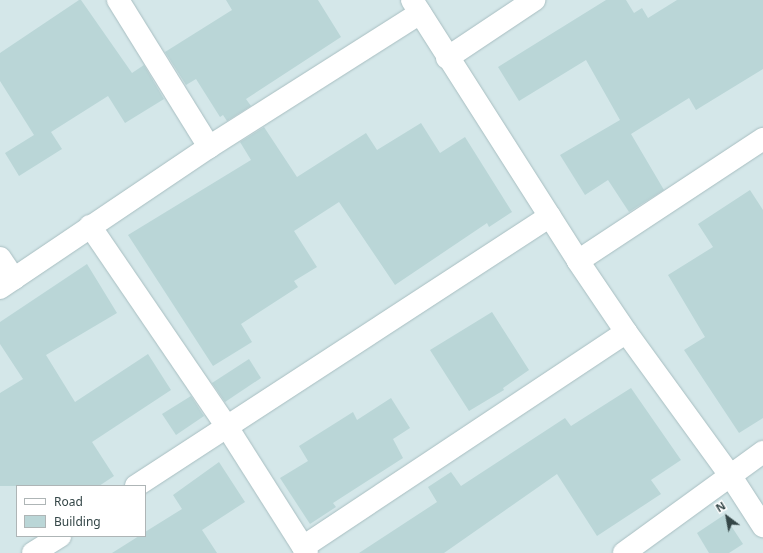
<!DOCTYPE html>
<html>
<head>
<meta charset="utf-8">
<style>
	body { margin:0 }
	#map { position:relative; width:763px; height:553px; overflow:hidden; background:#e6f3f4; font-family:"Noto Sans",sans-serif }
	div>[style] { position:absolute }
	.residential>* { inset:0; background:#d4e7e9 }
	.building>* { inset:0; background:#bad6d7 }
	.roads { filter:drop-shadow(0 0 1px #a8bec1) drop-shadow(0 0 1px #a8bec1) }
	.street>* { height:22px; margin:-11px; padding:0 11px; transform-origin:11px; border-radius:11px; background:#fff }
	span { translate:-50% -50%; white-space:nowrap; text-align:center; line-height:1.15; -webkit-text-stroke:3px #fff; paint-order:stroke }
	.legend { position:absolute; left:16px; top:485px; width:130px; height:52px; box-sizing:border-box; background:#fff; border:1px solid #aeb5b6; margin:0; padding:5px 7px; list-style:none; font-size:12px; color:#354748 }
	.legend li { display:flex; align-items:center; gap:8px; height:20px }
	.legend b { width:20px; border:1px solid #aeb5b6 }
	.north { position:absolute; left:707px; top:497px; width:40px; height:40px; -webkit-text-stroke:3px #fff; paint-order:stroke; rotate:328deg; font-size:11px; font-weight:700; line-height:16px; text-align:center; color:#354748 }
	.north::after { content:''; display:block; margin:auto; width:14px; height:18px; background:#354748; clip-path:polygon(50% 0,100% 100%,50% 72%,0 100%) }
</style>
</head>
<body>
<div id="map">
	<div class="residential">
		<div style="clip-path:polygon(evenodd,0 0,763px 0,763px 553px,0 553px,0 0,17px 486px,145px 486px,145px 536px,17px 536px,17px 486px)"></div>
	</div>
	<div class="building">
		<div style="clip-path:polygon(79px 0,81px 0,132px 73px,144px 65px,164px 99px,125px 123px,108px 96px,51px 132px,62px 149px,19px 176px,5px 153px,34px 135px,0 81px,0 53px)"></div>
		<div style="clip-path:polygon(226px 0,318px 0,341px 37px,246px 99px,251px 106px,227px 121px,223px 115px,220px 117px,196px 79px,186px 85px,165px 52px,232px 10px)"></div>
		<div style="clip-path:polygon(606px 0,626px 0,634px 13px,642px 8px,648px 18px,677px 0,763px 0,763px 69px,696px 110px,689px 98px,631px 134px,664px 190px,629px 212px,608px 180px,585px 195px,560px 155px,620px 120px,586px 60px,519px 101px,498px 67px)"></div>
		<div style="clip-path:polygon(421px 123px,440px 153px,465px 137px,512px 212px,489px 227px,487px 223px,395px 285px,339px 202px,294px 231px,317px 267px,294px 281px,298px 287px,241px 324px,252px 342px,213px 366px,128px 235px,251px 160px,240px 142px,264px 127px,297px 177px,366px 133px,377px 150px)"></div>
		<div style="clip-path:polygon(750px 190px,763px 210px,763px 418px,739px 433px,684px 350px,705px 337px,668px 275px,713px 247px,698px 224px)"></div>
		<div style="clip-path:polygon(87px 264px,117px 313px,46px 355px,75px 402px,148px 354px,171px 390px,92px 442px,114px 476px,99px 486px,0 486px,0 393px,23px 379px,0 344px,0 322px)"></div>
		<div style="clip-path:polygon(492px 312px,529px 370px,503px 388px,504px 390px,469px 411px,430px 350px)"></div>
		<div style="clip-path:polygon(249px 359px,261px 378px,225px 402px,212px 383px)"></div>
		<div style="clip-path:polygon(631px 388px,681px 460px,651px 480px,661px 494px,597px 536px,557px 474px,444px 553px,359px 553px,437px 502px,428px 487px,451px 472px,461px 486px,565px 418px,571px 426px)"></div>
		<div style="clip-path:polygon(191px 396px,204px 416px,176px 435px,162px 414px)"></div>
		<div style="clip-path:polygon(391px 398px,410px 428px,393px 439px,403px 458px,333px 503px,336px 507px,310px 524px,280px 478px,308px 461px,299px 446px,353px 412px,357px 420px)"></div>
		<div style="clip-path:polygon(219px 462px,245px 502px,202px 530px,217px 553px,112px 553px,139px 536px,145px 536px,145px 532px,182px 509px,173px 495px)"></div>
		<div style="clip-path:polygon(724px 515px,743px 544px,729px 553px,709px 553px,697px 533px)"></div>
	</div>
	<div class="roads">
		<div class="street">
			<div style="left:118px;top:0;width:173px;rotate:58.2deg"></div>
			<div style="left:412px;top:0;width:309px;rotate:57.5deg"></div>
			<div style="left:578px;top:261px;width:86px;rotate:55.9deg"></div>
			<div style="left:626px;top:332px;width:177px;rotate:54deg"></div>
			<div style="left:730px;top:475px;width:61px;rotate:57.1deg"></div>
			<div style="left:447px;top:58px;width:105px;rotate:-33.7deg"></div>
			<div style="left:90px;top:226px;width:243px;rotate:55.7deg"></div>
			<div style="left:227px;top:427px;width:149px;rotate:57.6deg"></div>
			<div style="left:0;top:258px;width:25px;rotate:56deg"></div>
			<div style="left:578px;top:261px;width:222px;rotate:-33.4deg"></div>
			<div style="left:0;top:288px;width:252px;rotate:-34deg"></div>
			<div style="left:209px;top:147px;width:250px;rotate:-32.4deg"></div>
			<div style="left:136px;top:486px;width:494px;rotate:-33.1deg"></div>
			<div style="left:303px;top:547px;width:388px;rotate:-33.6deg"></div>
			<div style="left:33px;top:553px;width:32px;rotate:-32deg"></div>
			<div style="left:624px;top:553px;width:172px;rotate:-36deg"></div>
		</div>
	</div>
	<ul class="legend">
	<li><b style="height:5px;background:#fff"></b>Road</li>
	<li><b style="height:11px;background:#bad6d7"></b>Building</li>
	</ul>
	<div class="north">N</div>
</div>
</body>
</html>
